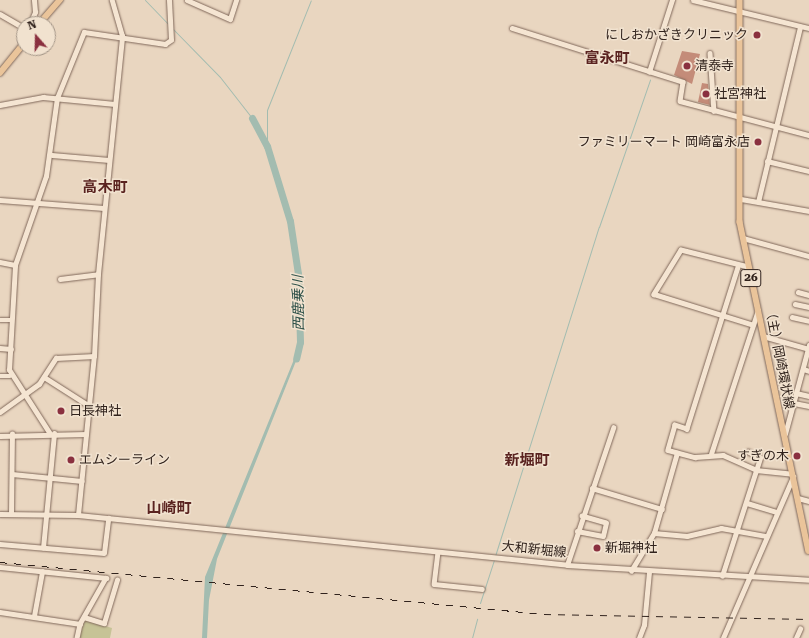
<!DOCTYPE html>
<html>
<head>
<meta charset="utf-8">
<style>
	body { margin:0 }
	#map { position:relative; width:809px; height:638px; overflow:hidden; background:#e9d6c0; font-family:"Roboto Serif","Noto Sans JP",serif }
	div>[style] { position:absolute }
	.green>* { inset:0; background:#c6c396 }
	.water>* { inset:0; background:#a3bcb0 }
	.stream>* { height:1px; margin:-0.5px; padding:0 0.5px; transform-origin:0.5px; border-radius:0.5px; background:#a3bcb0 }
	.river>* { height:7px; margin:-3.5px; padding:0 3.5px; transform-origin:3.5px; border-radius:3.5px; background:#a3bcb0 }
	.building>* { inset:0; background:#c48c79 }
	.roads { filter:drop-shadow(0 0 1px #80685a) drop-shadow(0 0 1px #80685a) }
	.minor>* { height:4.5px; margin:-2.25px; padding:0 2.25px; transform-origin:2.25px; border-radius:2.25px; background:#f5e5d2 }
	.major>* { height:5.5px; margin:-2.75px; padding:0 2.75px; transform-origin:2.75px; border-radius:2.75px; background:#eac49a }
	.rail>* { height:1px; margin-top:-0.5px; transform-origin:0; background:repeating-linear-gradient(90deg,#31231d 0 7px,transparent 0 14px) }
	.dots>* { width:11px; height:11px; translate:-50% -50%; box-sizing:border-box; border:2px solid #f1e2cf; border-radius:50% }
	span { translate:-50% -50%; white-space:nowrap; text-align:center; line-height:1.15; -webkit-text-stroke:3px #f1e2cf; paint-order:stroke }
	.shield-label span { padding:1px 3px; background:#f1e2cf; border:1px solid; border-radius:3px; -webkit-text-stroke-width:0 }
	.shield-label { font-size:12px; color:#31231d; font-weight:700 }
	.poi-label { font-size:13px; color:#31231d }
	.right { translate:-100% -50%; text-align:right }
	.left { translate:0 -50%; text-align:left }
	.street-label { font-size:13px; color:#31231d }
	.water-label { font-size:14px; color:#2d5048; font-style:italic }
	.quarter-label { font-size:15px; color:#5a2320; font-weight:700 }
	.north { position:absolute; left:16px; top:16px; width:40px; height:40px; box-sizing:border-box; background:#f1e2cf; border:1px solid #a49688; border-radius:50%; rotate:340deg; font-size:11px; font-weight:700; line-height:16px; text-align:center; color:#31231d }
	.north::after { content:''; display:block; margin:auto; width:14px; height:18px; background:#8a303f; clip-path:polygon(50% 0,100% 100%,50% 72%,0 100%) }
</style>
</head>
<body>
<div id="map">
	<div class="green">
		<div style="clip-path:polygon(85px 620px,112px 628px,110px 638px,79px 638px)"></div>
	</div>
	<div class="water">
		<div style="clip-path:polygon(300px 351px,217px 559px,209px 600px,207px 638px,202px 638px,205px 577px,297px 352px)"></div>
	</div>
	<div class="stream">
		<div style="left:145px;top:0;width:33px;rotate:46deg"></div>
		<div style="left:173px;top:29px;width:67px;rotate:45.6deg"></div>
		<div style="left:220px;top:77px;width:52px;rotate:52deg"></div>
		<div style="left:267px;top:146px;width:36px;rotate:-90deg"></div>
		<div style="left:267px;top:110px;width:118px;rotate:-68.2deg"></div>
		<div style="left:495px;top:556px;width:345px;rotate:-72.5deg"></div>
		<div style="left:599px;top:227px;width:156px;rotate:-70.9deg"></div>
		<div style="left:480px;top:603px;width:45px;rotate:-72deg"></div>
		<div style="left:472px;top:638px;width:20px;rotate:-75deg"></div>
	</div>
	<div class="river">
		<div style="left:252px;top:118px;width:32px;rotate:62deg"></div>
		<div style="left:267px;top:146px;width:78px;rotate:73deg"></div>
		<div style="left:290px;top:221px;width:54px;rotate:81.4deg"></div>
		<div style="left:298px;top:274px;width:68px;rotate:88.3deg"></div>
		<div style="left:300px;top:342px;width:17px;rotate:103deg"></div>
	</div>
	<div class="building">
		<div style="clip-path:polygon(682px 51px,700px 54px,692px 84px,674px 75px)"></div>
		<div style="clip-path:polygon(702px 83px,708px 84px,710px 105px,698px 102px)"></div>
	</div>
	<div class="roads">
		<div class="minor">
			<div style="left:187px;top:0;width:47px;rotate:23.8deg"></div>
			<div style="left:230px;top:19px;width:20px;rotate:-72deg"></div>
			<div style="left:693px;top:0;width:119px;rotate:13.6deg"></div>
			<div style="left:0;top:14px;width:28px;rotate:30deg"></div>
			<div style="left:30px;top:24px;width:13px;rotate:-67deg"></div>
			<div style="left:35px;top:12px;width:12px;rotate:-95deg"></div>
			<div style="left:512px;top:28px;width:179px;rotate:17.5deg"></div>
			<div style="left:683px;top:82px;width:19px;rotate:99deg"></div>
			<div style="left:680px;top:101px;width:133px;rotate:14.8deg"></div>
			<div style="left:710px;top:53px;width:58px;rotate:86.1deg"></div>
			<div style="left:649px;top:72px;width:76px;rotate:-72.3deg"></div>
			<div style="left:0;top:105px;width:44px;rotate:-10.5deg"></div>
			<div style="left:43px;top:97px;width:72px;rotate:5.6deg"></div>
			<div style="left:52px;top:155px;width:57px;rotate:5deg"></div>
			<div style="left:767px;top:161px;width:43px;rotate:13.4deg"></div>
			<div style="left:741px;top:199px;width:69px;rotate:10deg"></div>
			<div style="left:0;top:200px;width:104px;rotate:4.4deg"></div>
			<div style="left:758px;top:202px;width:180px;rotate:-76.5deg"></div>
			<div style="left:743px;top:238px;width:68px;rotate:15.3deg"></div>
			<div style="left:0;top:262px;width:15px;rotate:11deg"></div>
			<div style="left:738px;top:267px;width:170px;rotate:107.5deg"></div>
			<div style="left:687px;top:429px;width:13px;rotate:-162deg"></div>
			<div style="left:675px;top:425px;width:26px;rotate:106deg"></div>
			<div style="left:668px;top:450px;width:28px;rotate:15deg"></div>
			<div style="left:695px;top:457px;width:28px;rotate:-4deg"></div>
			<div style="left:723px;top:455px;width:36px;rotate:24deg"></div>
			<div style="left:756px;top:470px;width:36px;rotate:6deg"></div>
			<div style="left:748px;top:267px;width:69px;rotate:-165.8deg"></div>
			<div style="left:681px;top:250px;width:52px;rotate:121.5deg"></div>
			<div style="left:654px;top:294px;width:102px;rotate:17.2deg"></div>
			<div style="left:60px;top:279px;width:38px;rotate:-7deg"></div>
			<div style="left:798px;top:292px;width:11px;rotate:15deg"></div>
			<div style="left:795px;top:304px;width:14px;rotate:12deg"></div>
			<div style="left:792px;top:317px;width:17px;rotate:13deg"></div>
			<div style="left:0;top:320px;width:12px"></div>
			<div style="left:763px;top:336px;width:48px;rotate:15.8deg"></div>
			<div style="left:0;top:348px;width:11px;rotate:5deg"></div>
			<div style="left:803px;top:369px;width:6px;rotate:18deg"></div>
			<div style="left:0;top:376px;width:10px"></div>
			<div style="left:44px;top:377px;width:52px;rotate:32.5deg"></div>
			<div style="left:796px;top:393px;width:13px;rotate:13deg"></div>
			<div style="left:794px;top:403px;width:15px;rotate:11deg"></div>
			<div style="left:0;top:412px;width:48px;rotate:-35.7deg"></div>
			<div style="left:39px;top:384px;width:31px;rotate:-57deg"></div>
			<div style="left:56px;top:358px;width:38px;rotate:-3deg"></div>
			<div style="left:50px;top:434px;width:76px;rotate:-122.6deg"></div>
			<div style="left:9px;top:370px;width:105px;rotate:-86.7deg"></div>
			<div style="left:15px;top:265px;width:94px;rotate:-70.8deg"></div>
			<div style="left:46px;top:176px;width:79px;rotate:-82deg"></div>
			<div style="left:57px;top:98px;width:71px;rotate:-67.8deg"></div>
			<div style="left:84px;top:32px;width:82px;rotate:8.4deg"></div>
			<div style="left:165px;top:44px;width:7px;rotate:-34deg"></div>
			<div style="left:171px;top:40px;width:40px;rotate:-92.9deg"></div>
			<div style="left:785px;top:434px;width:92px;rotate:-74.9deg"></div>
			<div style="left:0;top:436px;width:86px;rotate:-1.3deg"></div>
			<div style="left:711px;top:454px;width:151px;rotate:-71.9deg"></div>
			<div style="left:12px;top:474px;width:70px;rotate:5.7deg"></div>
			<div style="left:592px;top:488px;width:73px;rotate:16.7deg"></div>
			<div style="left:798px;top:498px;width:11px;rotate:15deg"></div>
			<div style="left:747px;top:503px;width:31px;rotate:17deg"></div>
			<div style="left:11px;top:513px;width:79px;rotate:-89.3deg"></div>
			<div style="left:0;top:514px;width:78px;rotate:0.7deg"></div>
			<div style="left:78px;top:515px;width:492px;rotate:5.8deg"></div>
			<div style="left:567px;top:565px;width:242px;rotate:3.5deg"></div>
			<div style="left:78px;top:515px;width:160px;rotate:-84.3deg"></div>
			<div style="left:94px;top:356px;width:82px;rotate:-87.2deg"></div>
			<div style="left:98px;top:274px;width:239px;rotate:-84.2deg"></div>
			<div style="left:122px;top:36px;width:37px;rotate:-106deg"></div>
			<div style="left:577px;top:531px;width:26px;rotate:11deg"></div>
			<div style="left:603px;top:536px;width:13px;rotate:-77deg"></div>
			<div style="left:606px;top:523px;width:25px;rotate:-164deg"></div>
			<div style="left:654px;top:533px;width:33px;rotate:5deg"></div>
			<div style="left:687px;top:536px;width:35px;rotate:-13deg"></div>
			<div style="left:721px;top:528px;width:46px;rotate:10.1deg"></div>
			<div style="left:0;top:544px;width:104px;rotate:4.9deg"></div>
			<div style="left:104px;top:553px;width:35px;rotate:-83deg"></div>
			<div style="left:43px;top:548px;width:115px;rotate:-84.5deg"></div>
			<div style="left:438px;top:552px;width:32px;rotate:97deg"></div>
			<div style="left:434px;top:584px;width:48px;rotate:5.9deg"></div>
			<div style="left:567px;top:565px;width:145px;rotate:-71.4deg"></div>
			<div style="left:0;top:567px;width:107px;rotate:5.9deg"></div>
			<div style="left:106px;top:578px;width:53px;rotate:119.5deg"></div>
			<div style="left:80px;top:624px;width:14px;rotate:102deg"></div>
			<div style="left:631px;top:571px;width:44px;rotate:-58.8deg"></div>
			<div style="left:654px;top:533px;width:83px;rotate:-74deg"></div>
			<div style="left:722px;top:576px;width:124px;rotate:-72.1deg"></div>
			<div style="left:760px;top:458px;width:13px;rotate:-153deg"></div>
			<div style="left:0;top:612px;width:81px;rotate:8.5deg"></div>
			<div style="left:34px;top:616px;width:45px;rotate:-79.7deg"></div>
			<div style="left:84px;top:617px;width:21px;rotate:17deg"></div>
			<div style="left:104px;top:623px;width:45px;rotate:-73.2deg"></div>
			<div style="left:639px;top:638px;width:14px;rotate:-69deg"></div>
			<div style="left:644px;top:625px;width:53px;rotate:-84.6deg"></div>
			<div style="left:723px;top:638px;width:176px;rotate:-66.5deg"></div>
			<div style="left:796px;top:638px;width:10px;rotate:-66deg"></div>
		</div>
		<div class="major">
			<div style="left:740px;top:0;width:222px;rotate:90deg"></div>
			<div style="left:740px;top:222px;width:336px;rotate:78.2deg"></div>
			<div style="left:39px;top:24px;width:32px;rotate:-49deg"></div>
			<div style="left:0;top:73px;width:38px;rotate:-51deg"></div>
		</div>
	</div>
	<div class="rail">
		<div style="left:0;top:562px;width:546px;rotate:5.46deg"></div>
		<div style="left:544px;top:614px;width:265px;rotate:1.1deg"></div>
	</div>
	<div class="dots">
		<div style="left:757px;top:35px;background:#8a303f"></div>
		<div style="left:687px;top:66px;background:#8a303f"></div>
		<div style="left:706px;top:94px;background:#8a303f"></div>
		<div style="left:758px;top:142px;background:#8a303f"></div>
		<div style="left:61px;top:411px;background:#8a303f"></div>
		<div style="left:797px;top:456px;background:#8a303f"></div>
		<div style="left:71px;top:460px;background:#8a303f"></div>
		<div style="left:597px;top:548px;background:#8a303f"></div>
	</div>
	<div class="shield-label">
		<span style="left:751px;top:278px">26</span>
	</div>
	<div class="poi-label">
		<span class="right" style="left:748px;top:35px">にしおかざきクリニック</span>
		<span class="left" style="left:695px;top:66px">清泰寺</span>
		<span class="left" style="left:714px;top:94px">社宮神社</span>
		<span class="right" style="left:750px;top:142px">ファミリーマート 岡崎富永店</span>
		<span class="left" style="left:69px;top:411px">日長神社</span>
		<span class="right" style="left:789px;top:456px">すぎの木</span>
		<span class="left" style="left:79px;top:460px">エムシーライン</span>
		<span class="left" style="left:605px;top:548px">新堀神社</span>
	</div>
	<div class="street-label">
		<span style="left:779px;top:358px;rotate:79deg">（主）岡崎環状線</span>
		<span style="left:534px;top:550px;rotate:6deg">大和新堀線</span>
	</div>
	<div class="water-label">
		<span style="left:298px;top:303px;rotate:-91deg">西鹿乗川</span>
	</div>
	<div class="quarter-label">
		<span style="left:607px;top:59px">富永町</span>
		<span style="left:105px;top:188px">高木町</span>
		<span style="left:527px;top:461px">新堀町</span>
		<span style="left:169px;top:509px">山崎町</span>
	</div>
	<div class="north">N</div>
</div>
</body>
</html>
